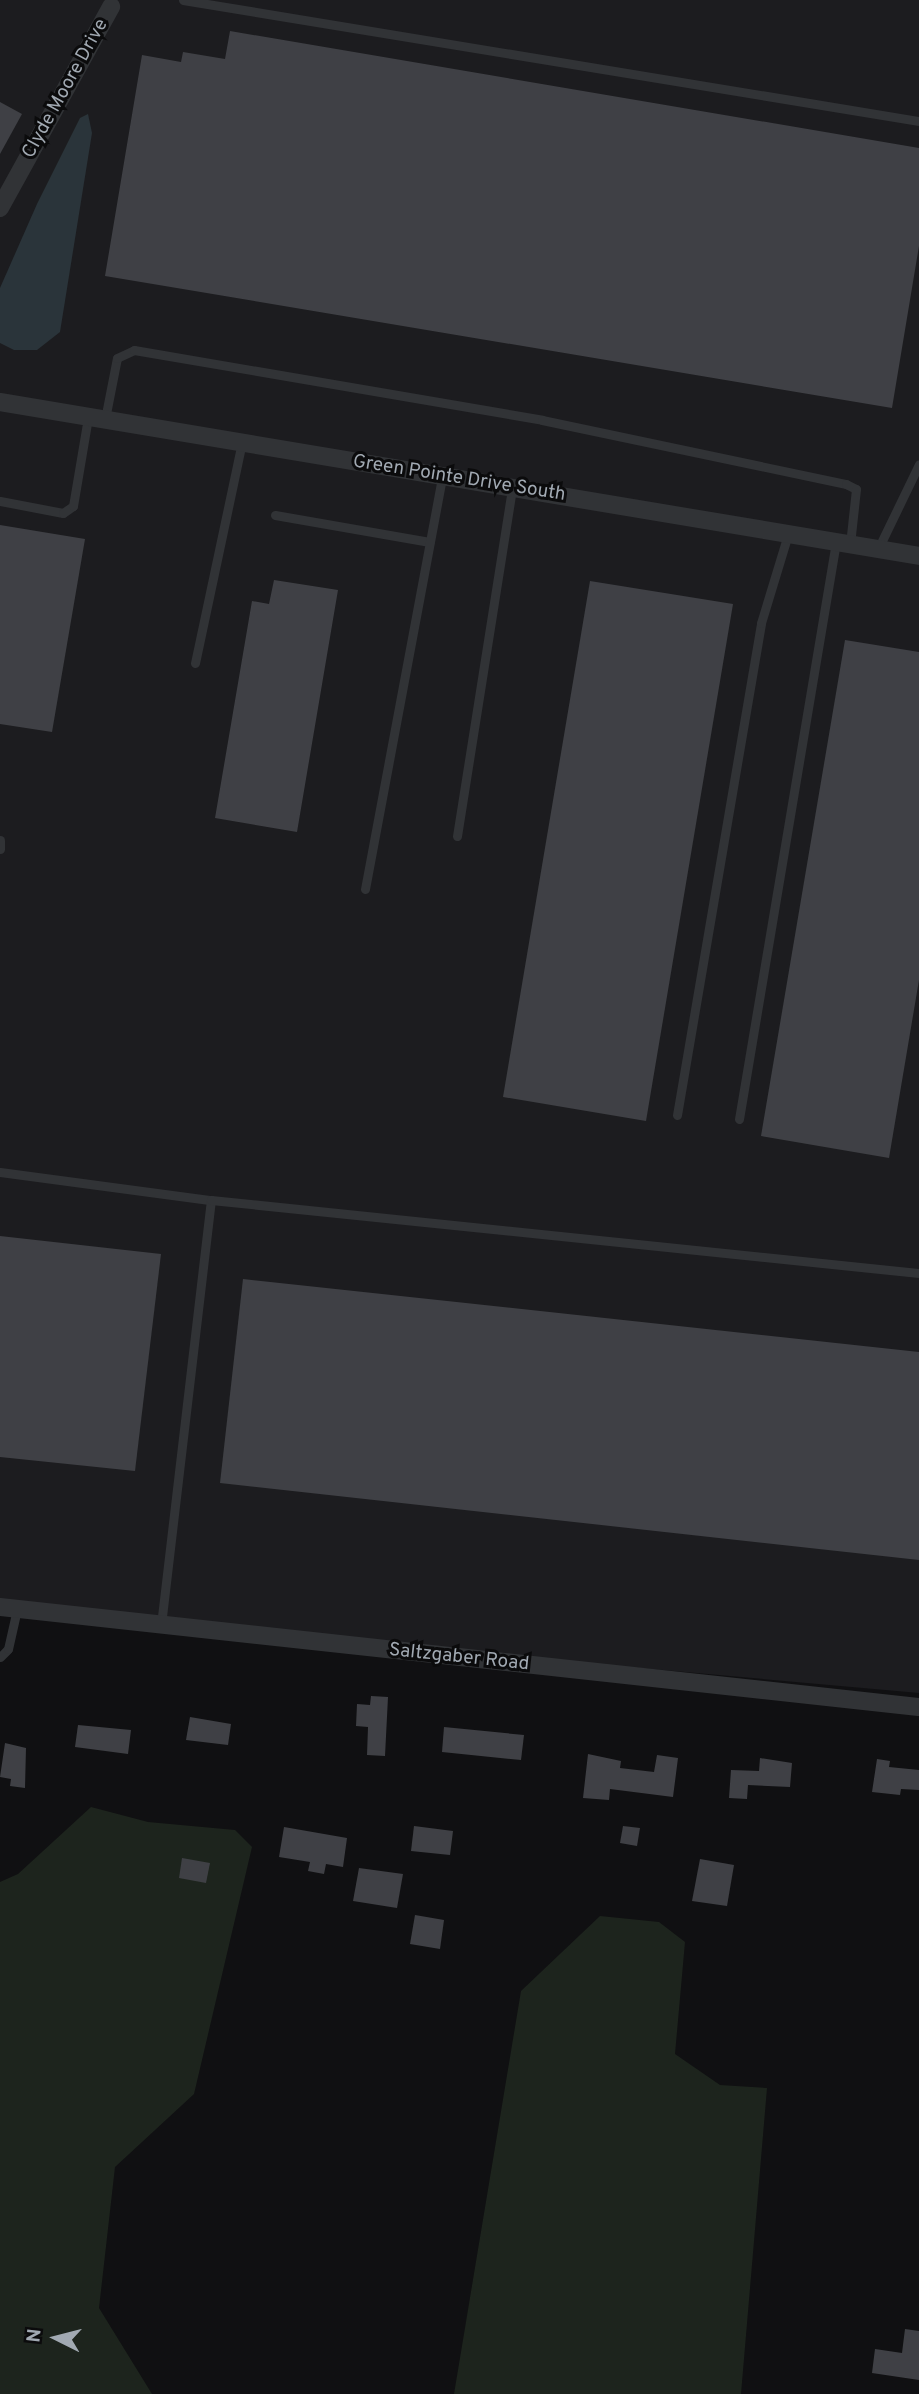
<!DOCTYPE html>
<html>
<head>
<meta charset="utf-8">
<style>
	body { margin:0 }
	#map { position:relative; width:919px; height:2394px; overflow:hidden; background:#101012; font-family:Overpass,sans-serif }
	div>[style] { position:absolute }
	.built>* { inset:0; background:#1c1c1f }
	.green>* { inset:0; background:#1d241d }
	.water>* { inset:0; background:#2a343a }
	.building>* { inset:0; background:#3f4045 }
	.service>* { height:9px; margin:-4.5px; padding:0 4.5px; transform-origin:4.5px; border-radius:4.5px; background:#313336 }
	.minor>* { height:18px; margin:-9px; padding:0 9px; transform-origin:9px; border-radius:9px; background:#313336 }
	span { translate:-50% -50%; white-space:nowrap; text-align:center; line-height:1.15; -webkit-text-stroke:6px #0b0b0c; paint-order:stroke }
	.street-label { font-size:19px; color:#a1a9b2 }
	.north { position:absolute; left:21px; top:2303px; width:70px; height:70px; -webkit-text-stroke:5px #0b0b0c; paint-order:stroke; rotate:276deg; font-size:19px; font-weight:700; line-height:28px; text-align:center; color:#a1a9b2 }
	.north::after { content:''; display:block; margin:auto; width:24px; height:32px; background:#a1a9b2; clip-path:polygon(50% 0,100% 100%,50% 72%,0 100%) }
</style>
</head>
<body>
<div id="map">
	<div class="built">
		<div style="clip-path:polygon(0 0,919px 0,919px 1693px,161px 1625px,0 1606px)"></div>
	</div>
	<div class="green">
		<div style="clip-path:polygon(91px 1807px,148px 1822px,235px 1830px,252px 1847px,194px 2094px,115px 2167px,99px 2308px,152px 2394px,0 2394px,0 1882px,18px 1874px)"></div>
		<div style="clip-path:polygon(600px 1916px,659px 1922px,685px 1942px,675px 2054px,720px 2085px,767px 2088px,741px 2394px,454px 2394px,521px 1991px)"></div>
	</div>
	<div class="water">
		<div style="clip-path:polygon(88px 114px,92px 133px,60px 332px,37px 350px,14px 350px,0 343px,0 288px,37px 204px,80px 118px)"></div>
	</div>
	<div class="building">
		<div style="clip-path:polygon(230px 31px,919px 148px,919px 246px,892px 408px,105px 276px,142px 55px,181px 62px,183px 52px,225px 59px)"></div>
		<div style="clip-path:polygon(0 102px,22px 114px,0 154px)"></div>
		<div style="clip-path:polygon(0 525px,85px 539px,52px 732px,0 724px)"></div>
		<div style="clip-path:polygon(274px 580px,338px 590px,297px 832px,215px 818px,252px 601px,269px 604px)"></div>
		<div style="clip-path:polygon(590px 581px,733px 604px,646px 1121px,503px 1097px)"></div>
		<div style="clip-path:polygon(845px 640px,919px 652px,919px 980px,889px 1158px,761px 1136px)"></div>
		<div style="clip-path:polygon(0 1236px,161px 1254px,135px 1471px,0 1457px)"></div>
		<div style="clip-path:polygon(243px 1279px,919px 1352px,919px 1560px,220px 1483px)"></div>
		<div style="clip-path:polygon(371px 1696px,388px 1697px,385px 1756px,367px 1755px,368px 1727px,356px 1726px,357px 1704px,370px 1705px)"></div>
		<div style="clip-path:polygon(190px 1717px,231px 1724px,228px 1745px,186px 1740px)"></div>
		<div style="clip-path:polygon(78px 1725px,131px 1730px,128px 1754px,75px 1747px)"></div>
		<div style="clip-path:polygon(444px 1727px,524px 1735px,521px 1760px,442px 1752px)"></div>
		<div style="clip-path:polygon(5px 1743px,26px 1748px,25px 1788px,10px 1786px,11px 1779px,0 1777px)"></div>
		<div style="clip-path:polygon(588px 1754px,621px 1761px,620px 1768px,654px 1772px,657px 1755px,678px 1758px,673px 1797px,610px 1789px,609px 1800px,583px 1798px)"></div>
		<div style="clip-path:polygon(760px 1758px,792px 1763px,790px 1787px,748px 1785px,747px 1799px,729px 1798px,731px 1770px,759px 1771px)"></div>
		<div style="clip-path:polygon(877px 1759px,890px 1761px,889px 1767px,919px 1770px,919px 1790px,901px 1789px,900px 1795px,872px 1792px)"></div>
		<div style="clip-path:polygon(414px 1826px,453px 1831px,450px 1855px,411px 1851px)"></div>
		<div style="clip-path:polygon(623px 1826px,640px 1828px,637px 1846px,620px 1843px)"></div>
		<div style="clip-path:polygon(284px 1827px,347px 1838px,343px 1867px,326px 1864px,324px 1874px,308px 1871px,310px 1862px,279px 1857px)"></div>
		<div style="clip-path:polygon(182px 1858px,210px 1863px,206px 1883px,179px 1878px)"></div>
		<div style="clip-path:polygon(700px 1859px,734px 1865px,727px 1906px,692px 1901px)"></div>
		<div style="clip-path:polygon(359px 1868px,403px 1874px,397px 1908px,353px 1901px)"></div>
		<div style="clip-path:polygon(415px 1915px,444px 1920px,440px 1949px,410px 1944px)"></div>
		<div style="clip-path:polygon(905px 2329px,919px 2331px,919px 2380px,872px 2373px,875px 2349px,902px 2353px)"></div>
	</div>
	<div class="service">
		<div style="left:183px;top:0;width:746px;rotate:9.34deg"></div>
		<div style="left:105px;top:419px;width:62px;rotate:-78.9deg"></div>
		<div style="left:117px;top:358px;width:19px;rotate:-25deg"></div>
		<div style="left:134px;top:350px;width:414px;rotate:9.7deg"></div>
		<div style="left:542px;top:420px;width:311px;rotate:11.9deg"></div>
		<div style="left:846px;top:484px;width:11px;rotate:27deg"></div>
		<div style="left:856px;top:489px;width:55px;rotate:96.2deg"></div>
		<div style="left:0;top:501px;width:64px;rotate:10.8deg"></div>
		<div style="left:63px;top:513px;width:12px;rotate:-35deg"></div>
		<div style="left:73px;top:506px;width:90px;rotate:-80.4deg"></div>
		<div style="left:275px;top:515px;width:157px;rotate:9.9deg"></div>
		<div style="left:878px;top:549px;width:94px;rotate:-64.2deg"></div>
		<div style="left:195px;top:663px;width:226px;rotate:-78deg"></div>
		<div style="left:457px;top:836px;width:353px;rotate:-81deg"></div>
		<div style="left:0;top:840px;width:9px;rotate:90deg"></div>
		<div style="left:365px;top:889px;width:420px;rotate:-79.4deg"></div>
		<div style="left:677px;top:1115px;width:499px;rotate:-80.3deg"></div>
		<div style="left:761px;top:623px;width:93px;rotate:-73.1deg"></div>
		<div style="left:739px;top:1119px;width:585px;rotate:-80.46deg"></div>
		<div style="left:0;top:1172px;width:213px;rotate:7.6deg"></div>
		<div style="left:161px;top:1625px;width:428px;rotate:-83.3deg"></div>
		<div style="left:211px;top:1200px;width:712px;rotate:5.89deg"></div>
		<div style="left:0;top:1657px;width:11px;rotate:-45deg"></div>
		<div style="left:8px;top:1649px;width:41px;rotate:-77.3deg"></div>
	</div>
	<div class="minor">
		<div style="left:0;top:208px;width:230px;rotate:-61.1deg"></div>
		<div style="left:0;top:402px;width:932px;rotate:9.51deg"></div>
		<div style="left:0;top:1607px;width:924px;rotate:6.21deg"></div>
	</div>
	<div class="street-label">
		<span style="left:66px;top:89px;rotate:-61deg">Clyde Moore Drive</span>
		<span style="left:459px;top:479px;rotate:9deg">Green Pointe Drive South</span>
		<span style="left:459px;top:1658px;rotate:6deg">Saltzgaber Road</span>
	</div>
	<div class="north">N</div>
</div>
</body>
</html>
